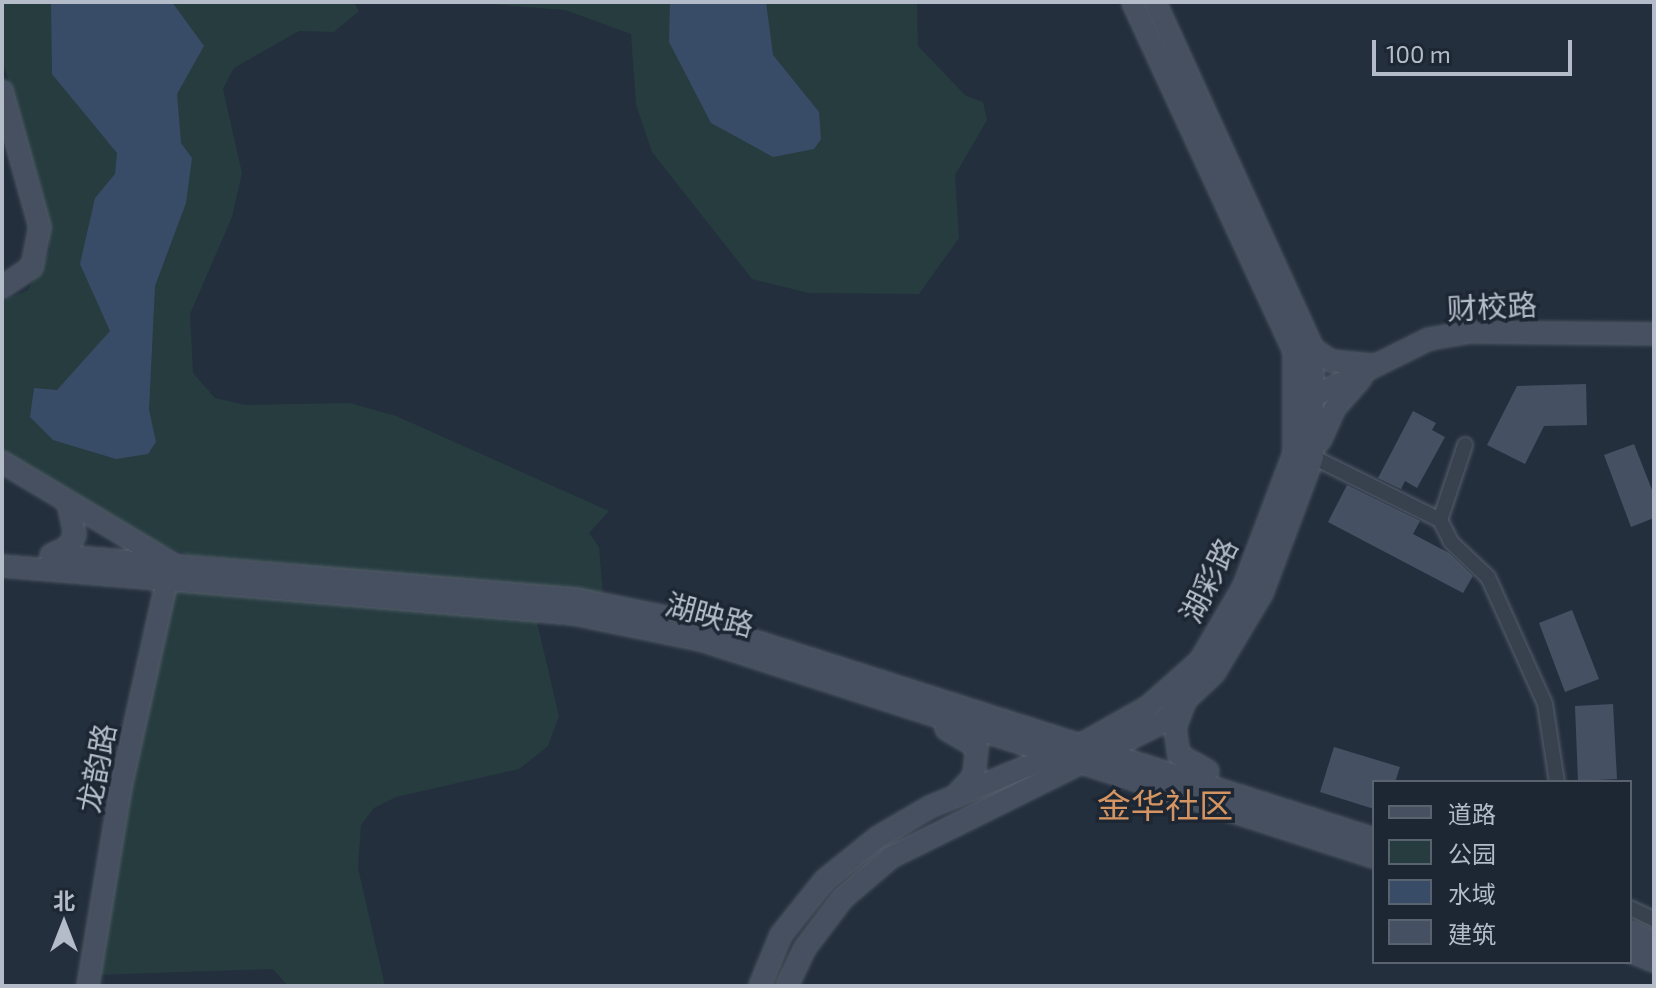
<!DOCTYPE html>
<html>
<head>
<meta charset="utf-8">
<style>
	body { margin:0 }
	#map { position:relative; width:1656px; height:988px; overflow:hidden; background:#242f3e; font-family:"Exo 2","Noto Sans SC",sans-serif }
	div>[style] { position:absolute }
	.green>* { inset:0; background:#263c3f }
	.water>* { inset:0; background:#394c67 }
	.building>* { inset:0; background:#455162 }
	.roads { filter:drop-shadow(0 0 2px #565f6c) drop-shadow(0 0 2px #565f6c) }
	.street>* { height:14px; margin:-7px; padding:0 7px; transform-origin:7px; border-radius:7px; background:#38414e }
	.secondary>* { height:20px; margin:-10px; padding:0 10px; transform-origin:10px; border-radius:10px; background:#465061 }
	span { translate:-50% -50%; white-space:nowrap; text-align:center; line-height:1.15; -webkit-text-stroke:7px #1d2633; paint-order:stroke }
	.street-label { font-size:30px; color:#b4bcc9 }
	.quarter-label { font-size:34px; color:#d59563 }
	.frame { position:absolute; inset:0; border:4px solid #b4bcc9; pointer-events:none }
	.legend { position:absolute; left:1372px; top:780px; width:260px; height:184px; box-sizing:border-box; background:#1d2633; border:2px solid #59626f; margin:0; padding:10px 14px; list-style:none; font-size:24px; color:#b4bcc9 }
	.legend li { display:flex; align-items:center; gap:16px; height:40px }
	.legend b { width:40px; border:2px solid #59626f }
	.north { position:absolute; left:24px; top:884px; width:80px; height:80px; -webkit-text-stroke:6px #1d2633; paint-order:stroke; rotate:0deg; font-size:22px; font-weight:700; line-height:32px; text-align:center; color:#b4bcc9 }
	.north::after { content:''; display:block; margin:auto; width:28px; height:36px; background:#b4bcc9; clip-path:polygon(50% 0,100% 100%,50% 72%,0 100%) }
	.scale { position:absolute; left:1372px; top:40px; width:200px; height:36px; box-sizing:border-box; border:4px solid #b4bcc9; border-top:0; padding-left:10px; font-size:24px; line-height:28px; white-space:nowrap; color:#b4bcc9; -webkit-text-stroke:6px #1d2633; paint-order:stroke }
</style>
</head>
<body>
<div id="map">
	<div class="green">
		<div style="clip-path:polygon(2px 2px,354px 2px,359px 11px,334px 32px,299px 31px,234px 68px,223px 89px,242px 173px,232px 217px,190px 314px,193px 373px,215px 398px,245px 405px,350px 403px,396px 416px,609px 511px,589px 533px,599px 547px,603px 594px,190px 555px,149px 541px,2px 452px,2px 301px,28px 290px,50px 250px,43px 198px,2px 59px)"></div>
		<div style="clip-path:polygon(465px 2px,917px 2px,918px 46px,966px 96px,983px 102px,987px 120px,955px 175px,959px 238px,919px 294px,809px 293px,752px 279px,652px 152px,636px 105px,631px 34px,565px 10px)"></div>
		<div style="clip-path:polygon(189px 584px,536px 618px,559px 716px,548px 746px,519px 769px,396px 797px,374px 808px,361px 825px,358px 868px,385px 986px,288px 986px,273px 969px,96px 975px,126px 789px,169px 597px)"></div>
	</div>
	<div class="water">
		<div style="clip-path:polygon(51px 2px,172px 2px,204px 46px,177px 94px,181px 143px,192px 158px,186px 203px,155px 286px,149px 410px,156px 442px,148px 454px,116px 459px,53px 440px,30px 417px,34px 388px,57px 390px,110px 331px,80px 264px,95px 198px,115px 174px,117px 153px,52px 74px)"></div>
		<div style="clip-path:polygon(670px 2px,766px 2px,773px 55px,819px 112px,821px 139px,814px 149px,773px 157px,711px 123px,669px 42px)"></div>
	</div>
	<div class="building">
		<div style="clip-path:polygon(1586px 384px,1587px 425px,1544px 426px,1525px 464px,1487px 445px,1517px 386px)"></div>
		<div style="clip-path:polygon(1413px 411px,1436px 423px,1432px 430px,1445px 437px,1417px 488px,1405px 481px,1401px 489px,1378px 478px)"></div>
		<div style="clip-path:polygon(1634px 444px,1654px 495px,1654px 518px,1631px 527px,1604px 455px)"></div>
		<div style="clip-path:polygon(1347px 485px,1420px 521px,1413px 534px,1449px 553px,1473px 576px,1463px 593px,1328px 522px)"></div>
		<div style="clip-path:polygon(1572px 610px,1599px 679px,1565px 692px,1539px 623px)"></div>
		<div style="clip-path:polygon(1613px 704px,1617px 779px,1578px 781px,1575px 706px)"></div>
		<div style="clip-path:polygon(1334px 747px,1400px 767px,1395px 782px,1374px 782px,1374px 809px,1320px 792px)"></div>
	</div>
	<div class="roads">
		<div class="street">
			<div style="left:1465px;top:445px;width:79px;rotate:108.4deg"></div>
			<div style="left:1440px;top:520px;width:25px;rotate:63deg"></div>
			<div style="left:1451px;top:542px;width:51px;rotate:43.4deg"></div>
			<div style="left:1488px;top:577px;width:139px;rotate:65.8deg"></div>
			<div style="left:1545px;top:704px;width:79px;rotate:81.3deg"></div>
			<div style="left:1313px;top:457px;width:142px;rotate:26.4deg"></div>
			<div style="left:1630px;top:908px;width:26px;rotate:25deg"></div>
		</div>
		<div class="secondary">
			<div style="left:2px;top:91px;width:141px;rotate:74.4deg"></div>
			<div style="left:40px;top:227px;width:41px;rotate:101.3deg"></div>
			<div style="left:32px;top:267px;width:36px;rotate:146deg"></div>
			<div style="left:1313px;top:349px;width:22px;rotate:34deg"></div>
			<div style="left:1331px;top:361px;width:41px;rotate:5.6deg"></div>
			<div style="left:1306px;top:400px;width:137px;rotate:-26.4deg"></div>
			<div style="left:1429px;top:339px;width:42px;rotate:-9.7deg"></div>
			<div style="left:1470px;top:332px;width:184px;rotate:0.6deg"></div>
			<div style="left:1320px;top:441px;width:35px;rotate:-66deg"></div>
			<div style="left:1334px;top:409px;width:41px;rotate:-48.9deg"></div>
			<div style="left:2px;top:462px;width:197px;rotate:30.9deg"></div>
			<div style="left:171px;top:563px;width:230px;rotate:102.6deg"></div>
			<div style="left:121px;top:787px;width:202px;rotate:99.4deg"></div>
			<div style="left:51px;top:555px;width:19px;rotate:-25deg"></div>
			<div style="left:68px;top:547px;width:14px;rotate:-60deg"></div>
			<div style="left:75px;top:535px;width:34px;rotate:-102deg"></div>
			<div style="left:64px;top:556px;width:515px;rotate:4.79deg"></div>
			<div style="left:577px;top:599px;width:130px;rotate:11.6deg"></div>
			<div style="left:704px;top:625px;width:703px;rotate:17.71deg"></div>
			<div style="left:2px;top:566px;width:574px;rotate:4.8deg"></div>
			<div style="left:574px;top:614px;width:130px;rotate:11.6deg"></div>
			<div style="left:701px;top:640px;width:707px;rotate:17.87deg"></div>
			<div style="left:1184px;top:704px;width:26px;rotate:111deg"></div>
			<div style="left:1175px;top:728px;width:27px;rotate:82deg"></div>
			<div style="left:1179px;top:755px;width:33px;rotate:29deg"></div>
			<div style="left:946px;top:729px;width:36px;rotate:30deg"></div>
			<div style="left:977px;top:747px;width:29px;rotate:96deg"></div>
			<div style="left:974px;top:776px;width:22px;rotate:133deg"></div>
			<div style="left:1630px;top:932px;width:26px;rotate:23deg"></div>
			<div style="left:1630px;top:951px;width:26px;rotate:23deg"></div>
			<div style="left:760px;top:986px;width:55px;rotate:-67.6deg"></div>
			<div style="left:781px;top:935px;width:70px;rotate:-51.3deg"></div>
			<div style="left:825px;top:880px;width:67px;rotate:-38.9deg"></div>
			<div style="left:877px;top:838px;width:61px;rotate:-30.3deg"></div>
			<div style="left:930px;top:807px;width:167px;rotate:-22.6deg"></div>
			<div style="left:1084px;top:743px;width:73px;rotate:-29.4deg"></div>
			<div style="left:1148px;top:707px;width:69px;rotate:-41.5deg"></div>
			<div style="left:1200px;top:661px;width:87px;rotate:-59.6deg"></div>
			<div style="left:1244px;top:586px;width:141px;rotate:-69.3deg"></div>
			<div style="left:1294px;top:454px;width:103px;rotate:-90deg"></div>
			<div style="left:1294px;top:351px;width:384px;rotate:-114.8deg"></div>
			<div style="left:787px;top:986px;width:42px;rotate:-64.7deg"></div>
			<div style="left:805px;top:948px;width:63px;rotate:-52.8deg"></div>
			<div style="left:843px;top:898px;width:63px;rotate:-40.5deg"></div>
			<div style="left:891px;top:857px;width:301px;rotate:-26.4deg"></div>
			<div style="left:1161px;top:723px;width:73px;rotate:-43.3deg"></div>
			<div style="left:1214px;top:673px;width:93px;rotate:-59deg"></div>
			<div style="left:1262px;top:593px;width:145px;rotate:-69.4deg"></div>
			<div style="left:1313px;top:457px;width:108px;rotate:-90deg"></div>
			<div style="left:1313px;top:349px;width:381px;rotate:-114.5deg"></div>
		</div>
	</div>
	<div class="street-label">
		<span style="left:1492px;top:306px;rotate:-3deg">财校路</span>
		<span style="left:1208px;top:580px;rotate:-63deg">湖彩路</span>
		<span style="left:710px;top:614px;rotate:15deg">湖映路</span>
		<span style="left:96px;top:768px;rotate:-79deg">龙韵路</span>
	</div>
	<div class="quarter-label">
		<span style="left:1165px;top:805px">金华社区</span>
	</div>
	<div class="frame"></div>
	<ul class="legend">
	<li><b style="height:10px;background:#465061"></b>道路</li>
	<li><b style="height:22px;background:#263c3f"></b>公园</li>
	<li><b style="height:22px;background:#394c67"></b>水域</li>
	<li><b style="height:22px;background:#455162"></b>建筑</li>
	</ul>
	<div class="north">北</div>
	<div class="scale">100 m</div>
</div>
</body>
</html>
